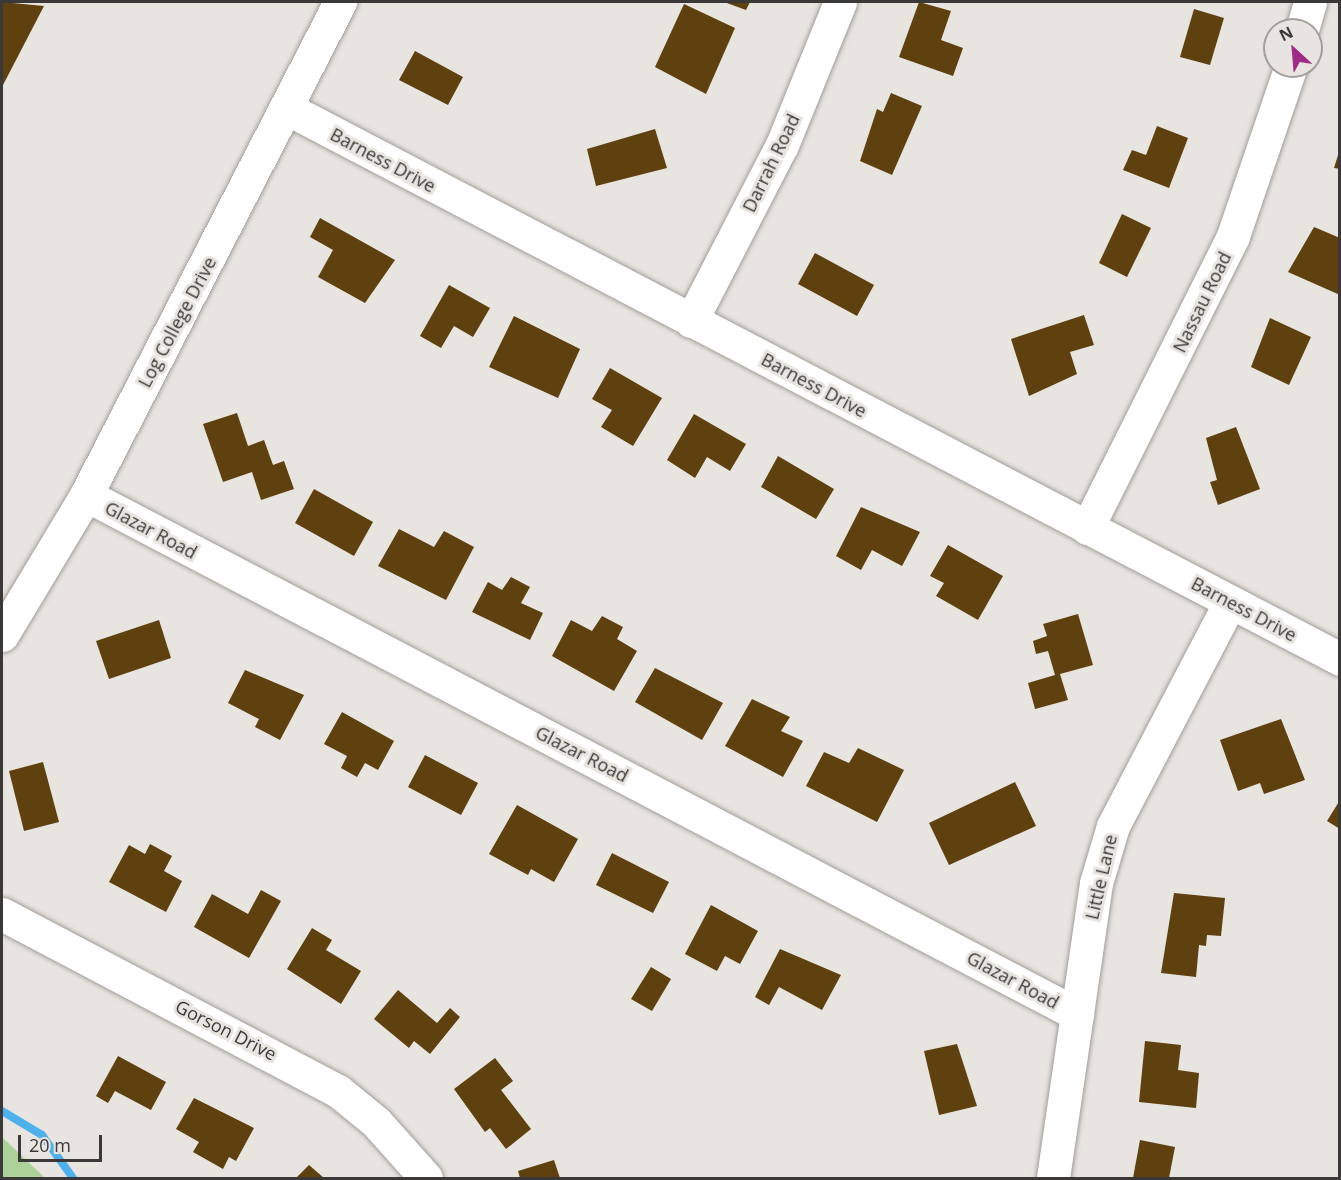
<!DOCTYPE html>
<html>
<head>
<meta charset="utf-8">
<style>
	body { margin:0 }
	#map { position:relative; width:1341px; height:1180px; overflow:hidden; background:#e8e4e0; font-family:"Open Sans",sans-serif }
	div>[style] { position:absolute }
	.green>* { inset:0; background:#acd299 }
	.stream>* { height:8px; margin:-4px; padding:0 4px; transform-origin:4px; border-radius:4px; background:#4eb1ec }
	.building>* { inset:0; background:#5f400f }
	.roads { filter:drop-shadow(0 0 2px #a19e9a) drop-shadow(0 0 2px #a19e9a) }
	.minor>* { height:33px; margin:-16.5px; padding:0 16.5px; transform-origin:16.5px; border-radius:16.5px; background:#fff }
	span { translate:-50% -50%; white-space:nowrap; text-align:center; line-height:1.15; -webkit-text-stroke:6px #e8e4e0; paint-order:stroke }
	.street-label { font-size:18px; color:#3a3937 }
	.frame { position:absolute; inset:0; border:3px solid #3a3937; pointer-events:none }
	.north { position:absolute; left:1263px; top:18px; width:60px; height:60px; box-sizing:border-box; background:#e8e4e0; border:2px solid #a2a09c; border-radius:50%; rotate:334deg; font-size:16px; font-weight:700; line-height:24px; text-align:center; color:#3a3937 }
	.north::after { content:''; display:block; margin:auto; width:21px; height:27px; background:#a02b86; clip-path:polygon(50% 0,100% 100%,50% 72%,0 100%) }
	.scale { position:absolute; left:18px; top:1135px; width:84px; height:27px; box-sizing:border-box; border:3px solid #3a3937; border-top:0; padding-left:8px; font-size:18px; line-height:21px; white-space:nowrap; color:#3a3937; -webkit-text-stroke:4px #e8e4e0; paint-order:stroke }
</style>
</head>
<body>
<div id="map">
	<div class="green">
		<div style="clip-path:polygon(2px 1137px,45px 1178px,2px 1178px)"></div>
	</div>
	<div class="stream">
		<div style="left:2px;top:1111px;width:47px;rotate:31deg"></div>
		<div style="left:42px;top:1135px;width:53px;rotate:54.2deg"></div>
	</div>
	<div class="building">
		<div style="clip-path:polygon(2px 2px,44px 6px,2px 87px)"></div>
		<div style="clip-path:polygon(724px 2px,750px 2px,746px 10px)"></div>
		<div style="clip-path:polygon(919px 2px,951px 11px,941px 40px,963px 48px,953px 76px,899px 57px)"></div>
		<div style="clip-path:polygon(684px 4px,735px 28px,706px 94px,655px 67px)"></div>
		<div style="clip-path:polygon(1194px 9px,1224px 18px,1210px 65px,1180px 57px)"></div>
		<div style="clip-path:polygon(415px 51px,463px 77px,448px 105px,399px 80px)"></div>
		<div style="clip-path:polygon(891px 93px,922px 106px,892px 175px,860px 161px,877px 109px,883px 112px)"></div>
		<div style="clip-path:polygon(1157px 126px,1188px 138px,1169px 188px,1123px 170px,1132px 150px,1146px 155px)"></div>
		<div style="clip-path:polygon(655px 129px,667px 168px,596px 186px,587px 149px)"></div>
		<div style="clip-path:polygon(1339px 152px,1340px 152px,1340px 169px,1334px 168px)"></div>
		<div style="clip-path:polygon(1122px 214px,1151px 228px,1127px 277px,1099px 263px)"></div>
		<div style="clip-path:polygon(320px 218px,395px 260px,365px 303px,318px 277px,333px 250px,310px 237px)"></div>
		<div style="clip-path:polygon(1314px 227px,1340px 238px,1340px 295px,1288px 272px)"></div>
		<div style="clip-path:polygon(815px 253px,874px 285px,857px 316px,798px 284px)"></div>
		<div style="clip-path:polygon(449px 285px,490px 308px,473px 337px,454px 326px,441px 348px,420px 336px)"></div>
		<div style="clip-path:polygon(1084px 315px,1094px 345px,1070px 352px,1077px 374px,1029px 396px,1011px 339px)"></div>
		<div style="clip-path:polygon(514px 316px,580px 349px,558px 398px,489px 367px)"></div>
		<div style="clip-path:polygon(1270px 318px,1311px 337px,1289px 385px,1251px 367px)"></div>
		<div style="clip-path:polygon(610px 368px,662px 398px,633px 446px,601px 427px,612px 410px,592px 399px)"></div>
		<div style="clip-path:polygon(237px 413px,248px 446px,264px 440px,273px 465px,284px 461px,294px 489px,261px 500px,252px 472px,223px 482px,203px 424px)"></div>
		<div style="clip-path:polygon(694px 414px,746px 444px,730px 471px,707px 457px,695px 478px,667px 460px)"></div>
		<div style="clip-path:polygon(1236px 427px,1260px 489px,1218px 505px,1210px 482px,1217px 480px,1206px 438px)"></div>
		<div style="clip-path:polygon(778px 456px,834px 489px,816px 519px,761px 487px)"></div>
		<div style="clip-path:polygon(314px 489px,373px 522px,354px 556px,295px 523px)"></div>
		<div style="clip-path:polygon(861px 507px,920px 532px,902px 566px,872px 550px,861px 570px,836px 556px)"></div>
		<div style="clip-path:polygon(399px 529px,434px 547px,444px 531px,474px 547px,446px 600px,378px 566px)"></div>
		<div style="clip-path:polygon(948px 545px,1003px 576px,978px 620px,936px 596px,944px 583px,930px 576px)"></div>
		<div style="clip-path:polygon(511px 577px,530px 587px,521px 603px,543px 613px,530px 640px,472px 612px,488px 582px,502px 590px)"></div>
		<div style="clip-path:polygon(1078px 614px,1093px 665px,1060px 674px,1068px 700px,1035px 709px,1028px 683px,1055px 675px,1048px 651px,1036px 654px,1033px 641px,1047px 636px,1043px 624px)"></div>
		<div style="clip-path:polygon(602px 616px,623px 627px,617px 639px,637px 651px,614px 691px,552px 656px,571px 620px,592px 631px)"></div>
		<div style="clip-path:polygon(159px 620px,171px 658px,109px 679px,96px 641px)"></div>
		<div style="clip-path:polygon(655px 668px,723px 703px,702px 740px,635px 702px)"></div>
		<div style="clip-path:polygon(245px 670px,304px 695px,280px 740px,255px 727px,259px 719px,228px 703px)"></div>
		<div style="clip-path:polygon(752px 699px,790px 717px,781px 731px,803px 741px,783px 777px,725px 746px)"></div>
		<div style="clip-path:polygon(342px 712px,394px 741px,378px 770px,365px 763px,357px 777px,341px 768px,347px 756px,324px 744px)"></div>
		<div style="clip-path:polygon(1281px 719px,1305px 780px,1264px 794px,1260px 783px,1238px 791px,1220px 740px)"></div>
		<div style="clip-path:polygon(858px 748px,904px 770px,877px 822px,806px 786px,824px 752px,849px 763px)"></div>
		<div style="clip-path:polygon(425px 755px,478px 783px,461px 815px,408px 787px)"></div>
		<div style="clip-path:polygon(43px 762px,59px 822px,24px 831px,9px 771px)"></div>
		<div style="clip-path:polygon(1015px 782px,1036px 826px,949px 865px,929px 823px)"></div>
		<div style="clip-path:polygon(1340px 800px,1340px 829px,1327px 821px)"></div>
		<div style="clip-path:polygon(517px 805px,578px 839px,554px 882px,531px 869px,528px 875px,489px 854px)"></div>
		<div style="clip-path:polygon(150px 844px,172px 856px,164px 871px,182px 881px,166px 912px,109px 882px,129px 845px,145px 854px)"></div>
		<div style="clip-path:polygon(612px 853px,669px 882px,653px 913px,596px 885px)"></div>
		<div style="clip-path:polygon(261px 890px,281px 901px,249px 958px,194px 927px,212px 894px,248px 914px)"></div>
		<div style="clip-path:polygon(1174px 893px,1225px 898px,1221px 936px,1207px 935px,1206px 946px,1199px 945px,1196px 977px,1161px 973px)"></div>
		<div style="clip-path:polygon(711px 905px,758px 931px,740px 964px,725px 956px,717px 971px,685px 954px)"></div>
		<div style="clip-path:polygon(312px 928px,332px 940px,326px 950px,361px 971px,341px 1004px,287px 969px)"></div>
		<div style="clip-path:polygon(780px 949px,841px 975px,822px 1010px,779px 987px,769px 1005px,755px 997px)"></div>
		<div style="clip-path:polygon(651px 967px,671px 979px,652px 1011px,631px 999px)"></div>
		<div style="clip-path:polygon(398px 990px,437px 1023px,450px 1008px,460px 1017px,430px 1054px,414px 1041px,409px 1048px,374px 1019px)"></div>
		<div style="clip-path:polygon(1145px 1041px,1181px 1045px,1178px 1070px,1199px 1073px,1196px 1108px,1139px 1102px)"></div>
		<div style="clip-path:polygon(957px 1044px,977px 1106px,939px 1115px,924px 1051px)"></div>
		<div style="clip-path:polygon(118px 1056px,166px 1082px,151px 1110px,115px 1091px,108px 1103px,96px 1096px)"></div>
		<div style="clip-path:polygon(495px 1058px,513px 1081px,501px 1090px,531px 1129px,506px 1149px,490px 1128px,485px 1132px,454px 1089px)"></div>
		<div style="clip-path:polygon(194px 1098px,254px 1128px,236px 1161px,229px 1157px,223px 1169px,193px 1152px,199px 1142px,176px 1129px)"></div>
		<div style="clip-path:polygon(1140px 1140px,1175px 1147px,1169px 1178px,1133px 1178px)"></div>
		<div style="clip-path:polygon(554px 1160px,560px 1178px,520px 1178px,518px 1171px)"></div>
		<div style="clip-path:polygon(309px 1165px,324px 1178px,296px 1178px)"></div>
	</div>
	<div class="roads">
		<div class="minor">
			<div style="left:1302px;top:30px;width:29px;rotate:-74deg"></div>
			<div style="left:288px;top:109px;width:1187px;rotate:27.6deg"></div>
			<div style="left:691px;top:321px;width:198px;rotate:-62.7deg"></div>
			<div style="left:782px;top:145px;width:154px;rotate:-67.9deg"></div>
			<div style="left:86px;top:495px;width:1119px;rotate:27.64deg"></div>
			<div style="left:1087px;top:528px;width:326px;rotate:-63.4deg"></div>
			<div style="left:1233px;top:236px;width:180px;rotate:-71.2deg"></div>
			<div style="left:2px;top:635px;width:163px;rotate:-59deg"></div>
			<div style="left:86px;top:495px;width:555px;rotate:-62.74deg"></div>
			<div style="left:2px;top:914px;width:380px;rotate:27.8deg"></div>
			<div style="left:338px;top:1091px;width:49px;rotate:39.2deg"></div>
			<div style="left:376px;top:1122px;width:75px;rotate:48.2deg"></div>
			<div style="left:1053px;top:1178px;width:298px;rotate:-81.7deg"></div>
			<div style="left:1096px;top:883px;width:59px;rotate:-73.4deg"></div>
			<div style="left:1113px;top:826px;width:253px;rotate:-62.4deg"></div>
		</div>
	</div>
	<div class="street-label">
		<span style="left:383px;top:160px;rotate:28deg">Barness Drive</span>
		<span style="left:771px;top:163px;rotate:-64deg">Darrah Road</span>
		<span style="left:1202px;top:302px;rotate:-64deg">Nassau Road</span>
		<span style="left:177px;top:322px;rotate:-62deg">Log College Drive</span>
		<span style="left:814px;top:385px;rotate:28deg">Barness Drive</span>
		<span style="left:151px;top:530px;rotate:28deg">Glazar Road</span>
		<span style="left:1244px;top:609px;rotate:28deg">Barness Drive</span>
		<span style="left:582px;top:754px;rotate:27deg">Glazar Road</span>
		<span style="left:1101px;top:877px;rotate:-77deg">Little Lane</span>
		<span style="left:1013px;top:980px;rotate:28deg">Glazar Road</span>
		<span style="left:226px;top:1030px;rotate:27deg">Gorson Drive</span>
	</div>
	<div class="frame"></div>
	<div class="north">N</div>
	<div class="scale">20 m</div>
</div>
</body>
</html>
